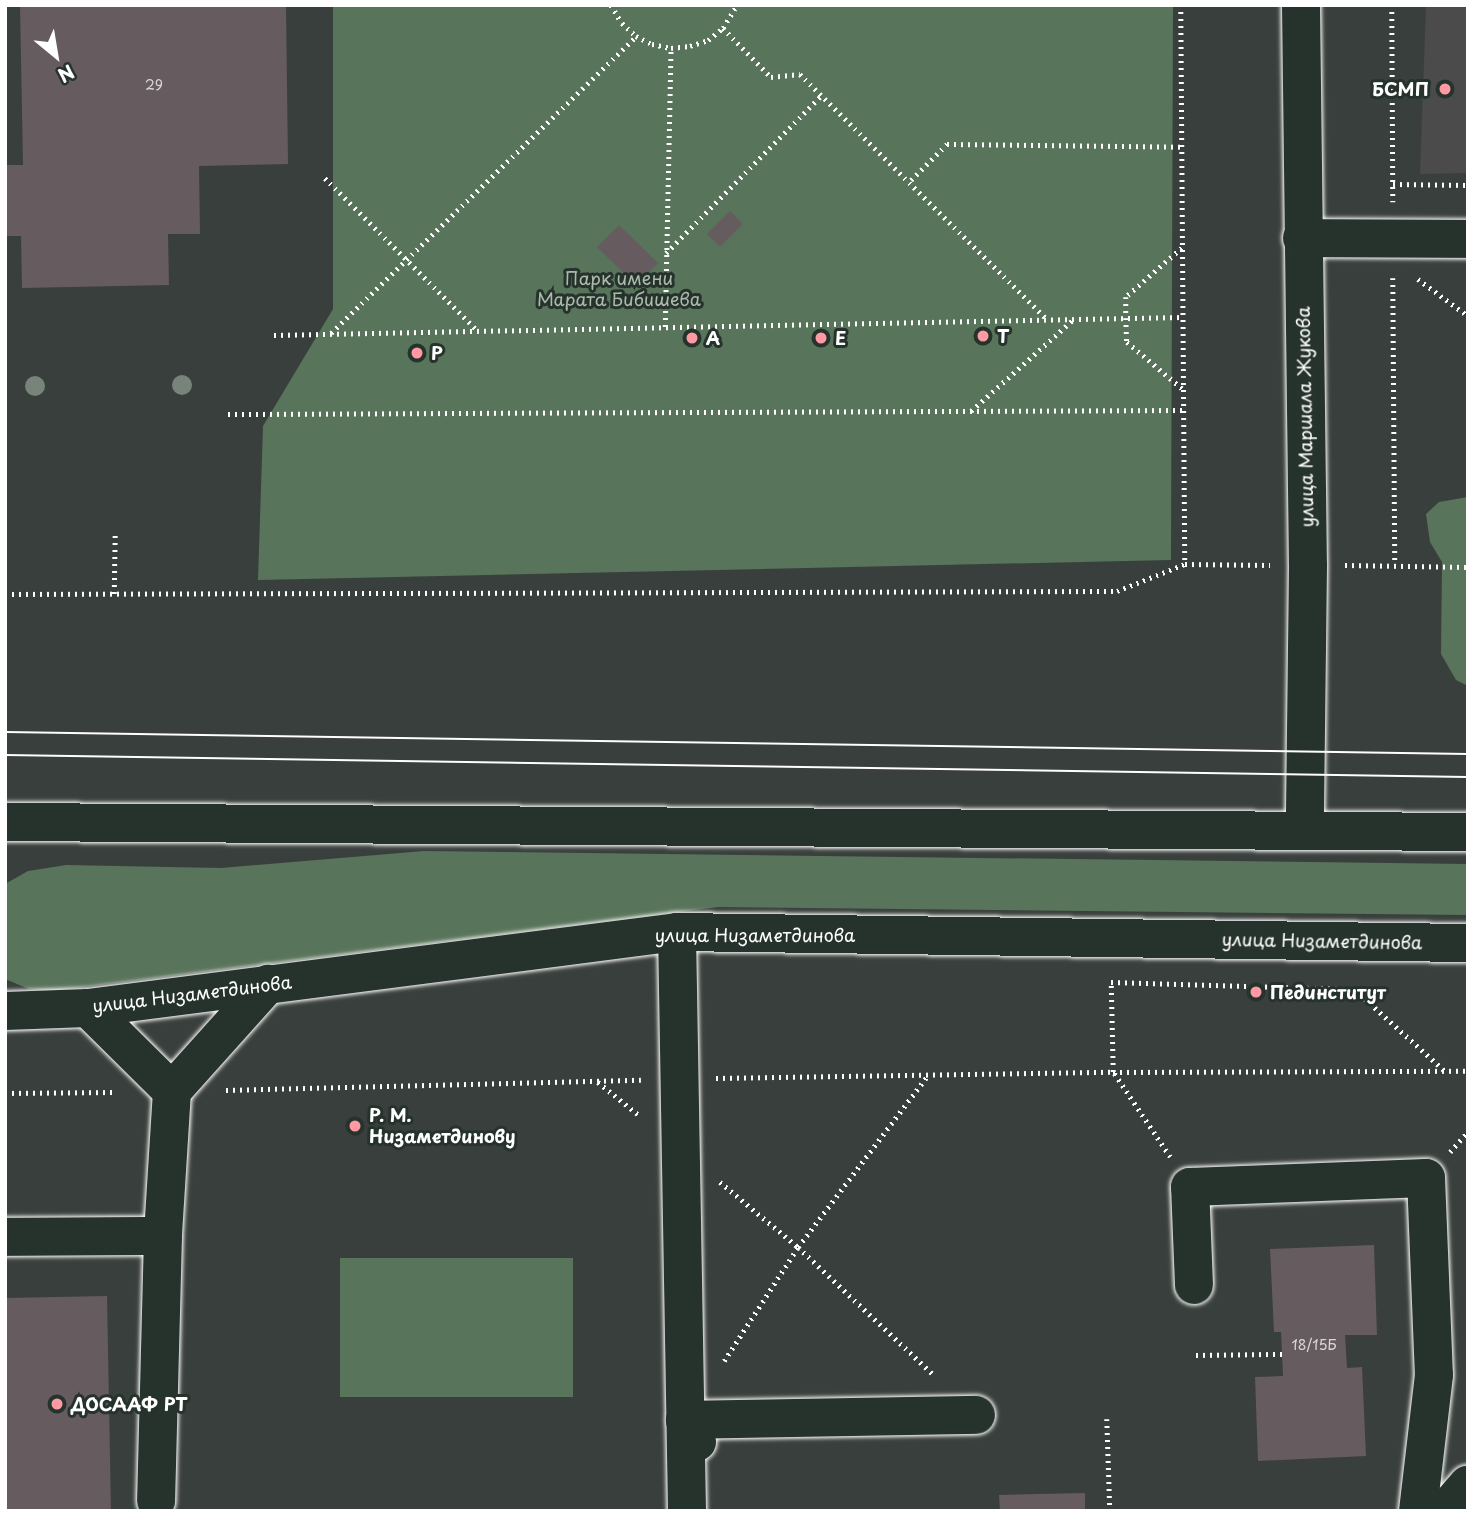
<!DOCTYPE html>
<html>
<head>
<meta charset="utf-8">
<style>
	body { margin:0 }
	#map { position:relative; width:1473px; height:1516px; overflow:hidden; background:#393f3c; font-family:"Playpen Sans",sans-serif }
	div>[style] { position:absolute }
	.built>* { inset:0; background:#4a4b4a }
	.green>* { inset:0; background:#58745a }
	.building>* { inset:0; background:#665b5f }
	.path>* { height:4.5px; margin-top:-2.25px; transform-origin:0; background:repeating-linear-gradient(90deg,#fff 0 2px,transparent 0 7px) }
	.roads { filter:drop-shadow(0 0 2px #fff) drop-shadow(0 0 2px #fff) }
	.minor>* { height:38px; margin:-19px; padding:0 19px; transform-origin:19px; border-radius:19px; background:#26332d }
	.major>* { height:38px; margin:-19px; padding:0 19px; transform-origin:19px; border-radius:19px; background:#26332d }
	.tram>* { height:2px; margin:-1px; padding:0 1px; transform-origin:1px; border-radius:1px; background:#fff }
	.trees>* { width:20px; height:20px; margin:-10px; border-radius:50%; background:#78837a }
	.dots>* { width:19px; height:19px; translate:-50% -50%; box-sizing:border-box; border:4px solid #26332d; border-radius:50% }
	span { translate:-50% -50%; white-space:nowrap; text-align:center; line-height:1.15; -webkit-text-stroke:6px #26332d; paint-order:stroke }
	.number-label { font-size:14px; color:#d9d6d7 }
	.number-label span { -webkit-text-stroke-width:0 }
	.poi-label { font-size:18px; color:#fff; font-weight:700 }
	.right { translate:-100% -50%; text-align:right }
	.left { translate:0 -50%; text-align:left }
	.park-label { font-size:18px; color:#acbaac }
	.street-label { font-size:18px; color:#fff }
	.frame { position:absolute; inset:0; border:7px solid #fff; pointer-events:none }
	.north { position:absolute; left:21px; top:21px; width:70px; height:70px; -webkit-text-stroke:5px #26332d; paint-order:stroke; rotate:150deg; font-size:19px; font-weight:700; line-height:28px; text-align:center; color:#fff }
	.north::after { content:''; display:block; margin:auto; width:24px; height:32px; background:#fff; clip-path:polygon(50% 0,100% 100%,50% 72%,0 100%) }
</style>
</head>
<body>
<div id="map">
	<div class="built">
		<div style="clip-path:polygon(1426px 5px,1468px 5px,1468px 173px,1420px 174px)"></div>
	</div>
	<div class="green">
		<div style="clip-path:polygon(333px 5px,1173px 5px,1171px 560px,258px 580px,263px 426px,333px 309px)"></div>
		<div style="clip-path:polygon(1468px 497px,1468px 686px,1456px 680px,1441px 654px,1442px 562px,1430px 542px,1426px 514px,1439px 502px)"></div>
		<div style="clip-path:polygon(424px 851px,1468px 864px,1468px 915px,718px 907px,52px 991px,29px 989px,5px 979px,5px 884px,28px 871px,66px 865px,221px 868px)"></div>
		<div style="clip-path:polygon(340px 1258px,573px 1258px,573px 1397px,340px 1397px)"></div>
	</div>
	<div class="building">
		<div style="clip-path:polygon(20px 5px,286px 5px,288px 164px,199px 166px,200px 234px,168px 234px,169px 285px,22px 288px,21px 236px,5px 236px,5px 165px,23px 165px)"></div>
		<div style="clip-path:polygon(730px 211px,743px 224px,720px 247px,707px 234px)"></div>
		<div style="clip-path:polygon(619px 225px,658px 263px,636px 285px,597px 247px)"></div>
		<div style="clip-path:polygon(1374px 1245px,1377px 1335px,1345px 1335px,1347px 1368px,1362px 1367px,1366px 1456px,1258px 1461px,1255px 1377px,1283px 1376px,1281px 1332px,1274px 1332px,1270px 1249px)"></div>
		<div style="clip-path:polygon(107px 1296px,111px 1511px,5px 1511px,5px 1298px)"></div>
		<div style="clip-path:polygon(1085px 1493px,1085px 1511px,1000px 1511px,999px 1495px)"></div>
	</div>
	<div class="path">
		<div style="left:611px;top:5px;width:21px;rotate:59deg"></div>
		<div style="left:622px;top:23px;width:19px;rotate:43deg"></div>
		<div style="left:636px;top:36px;width:18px;rotate:27deg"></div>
		<div style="left:652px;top:44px;width:19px;rotate:12deg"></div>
		<div style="left:671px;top:48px;width:19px;rotate:-6deg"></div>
		<div style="left:690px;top:46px;width:19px;rotate:-18deg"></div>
		<div style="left:708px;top:40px;width:19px;rotate:-39deg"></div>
		<div style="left:723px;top:28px;width:27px;rotate:-59deg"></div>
		<div style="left:1181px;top:5px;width:559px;rotate:89.59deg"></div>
		<div style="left:1392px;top:5px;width:197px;rotate:89.7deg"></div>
		<div style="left:723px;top:28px;width:69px;rotate:45.6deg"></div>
		<div style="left:771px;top:77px;width:29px;rotate:-6deg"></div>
		<div style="left:800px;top:74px;width:348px;rotate:44.8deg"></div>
		<div style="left:325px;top:178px;width:216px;rotate:45deg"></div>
		<div style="left:911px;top:180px;width:51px;rotate:-45deg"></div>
		<div style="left:947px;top:144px;width:235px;rotate:0.7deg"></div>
		<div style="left:1393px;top:184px;width:75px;rotate:0.8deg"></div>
		<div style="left:1182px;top:248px;width:74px;rotate:138.8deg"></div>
		<div style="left:1126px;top:297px;width:21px;rotate:90deg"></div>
		<div style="left:1126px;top:318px;width:24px;rotate:88deg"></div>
		<div style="left:1127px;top:342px;width:75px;rotate:40.1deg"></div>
		<div style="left:666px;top:253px;width:222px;rotate:-45.4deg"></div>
		<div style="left:1393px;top:278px;width:286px;rotate:89.6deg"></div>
		<div style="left:1418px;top:279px;width:62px;rotate:36.5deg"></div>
		<div style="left:665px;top:327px;width:279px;rotate:-88.8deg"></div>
		<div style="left:331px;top:333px;width:426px;rotate:-44.2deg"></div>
		<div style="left:274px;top:335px;width:909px;rotate:-1.13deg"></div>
		<div style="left:971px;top:411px;width:138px;rotate:-41.8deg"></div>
		<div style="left:228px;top:414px;width:956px;rotate:-0.24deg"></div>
		<div style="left:1345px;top:565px;width:123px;rotate:0.9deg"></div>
		<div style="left:5px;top:594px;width:1112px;rotate:-0.15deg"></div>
		<div style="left:1117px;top:591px;width:73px;rotate:-21.7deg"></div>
		<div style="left:1185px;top:564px;width:85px;rotate:0.7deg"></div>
		<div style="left:114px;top:594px;width:63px;rotate:-89.1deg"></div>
		<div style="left:716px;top:1078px;width:397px;rotate:-0.9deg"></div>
		<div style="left:1113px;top:1072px;width:355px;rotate:-0.2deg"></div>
		<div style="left:598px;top:1082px;width:54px;rotate:39deg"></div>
		<div style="left:226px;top:1090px;width:415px;rotate:-1.4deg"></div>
		<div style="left:5px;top:1093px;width:111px;rotate:-0.5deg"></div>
		<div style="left:1450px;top:1152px;width:28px;rotate:-49deg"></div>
		<div style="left:1170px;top:1157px;width:102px;rotate:-123.8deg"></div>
		<div style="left:1113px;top:1072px;width:90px;rotate:-91.3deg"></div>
		<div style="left:1111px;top:982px;width:243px;rotate:1.7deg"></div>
		<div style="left:1354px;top:989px;width:122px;rotate:42deg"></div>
		<div style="left:720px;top:1182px;width:102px;rotate:39.8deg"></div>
		<div style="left:798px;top:1247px;width:187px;rotate:43.3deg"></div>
		<div style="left:1196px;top:1355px;width:86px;rotate:-0.7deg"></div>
		<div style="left:724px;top:1361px;width:136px;rotate:-57deg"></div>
		<div style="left:798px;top:1247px;width:216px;rotate:-52.9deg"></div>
		<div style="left:1107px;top:1419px;width:92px;rotate:88.1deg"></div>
	</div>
	<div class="roads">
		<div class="minor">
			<div style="left:1301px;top:5px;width:561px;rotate:89.29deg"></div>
			<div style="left:1308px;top:566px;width:263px;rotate:90.7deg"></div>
			<div style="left:1302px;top:238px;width:166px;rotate:0.3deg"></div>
			<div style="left:677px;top:932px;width:579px;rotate:89.01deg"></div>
			<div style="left:88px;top:1008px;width:118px;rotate:44.7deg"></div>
			<div style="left:172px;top:1091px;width:145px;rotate:93.6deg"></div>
			<div style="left:163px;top:1236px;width:265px;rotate:91.5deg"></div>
			<div style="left:172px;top:1091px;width:144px;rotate:-48.1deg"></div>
			<div style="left:5px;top:1237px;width:158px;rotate:-0.4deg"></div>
			<div style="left:1194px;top:1285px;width:98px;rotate:-92.3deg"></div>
			<div style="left:1190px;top:1187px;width:236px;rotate:-2.2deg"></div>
			<div style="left:1426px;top:1178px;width:197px;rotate:87.7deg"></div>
			<div style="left:1434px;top:1375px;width:137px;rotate:96.7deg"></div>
			<div style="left:697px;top:1442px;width:25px;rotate:-119deg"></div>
			<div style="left:685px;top:1420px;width:291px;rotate:-1deg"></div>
			<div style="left:1445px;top:1511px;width:35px;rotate:-49deg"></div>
		</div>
		<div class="major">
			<div style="left:5px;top:822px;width:1463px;rotate:0.39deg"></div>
			<div style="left:5px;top:1011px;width:83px;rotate:-2.1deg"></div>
			<div style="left:88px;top:1008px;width:594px;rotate:-7.35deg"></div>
			<div style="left:677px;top:932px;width:791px;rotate:0.8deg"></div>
		</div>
	</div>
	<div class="tram">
		<div style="left:5px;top:732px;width:1463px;rotate:0.86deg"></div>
		<div style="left:5px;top:755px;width:1463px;rotate:0.86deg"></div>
	</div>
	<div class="trees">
		<div style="left:182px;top:385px"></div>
		<div style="left:35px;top:386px"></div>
	</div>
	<div class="dots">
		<div style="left:1445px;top:89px;background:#ff9aa2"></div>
		<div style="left:983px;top:336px;background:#ff9aa2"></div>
		<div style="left:692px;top:338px;background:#ff9aa2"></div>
		<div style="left:821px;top:338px;background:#ff9aa2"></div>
		<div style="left:417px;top:353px;background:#ff9aa2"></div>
		<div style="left:1256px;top:992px;background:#ff9aa2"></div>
		<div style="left:355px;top:1126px;background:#ff9aa2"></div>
		<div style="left:57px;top:1404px;background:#ff9aa2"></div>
	</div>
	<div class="number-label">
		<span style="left:154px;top:85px">29</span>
		<span style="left:1314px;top:1345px">18/15Б</span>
	</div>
	<div class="poi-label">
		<span class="right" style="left:1429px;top:89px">БСМП</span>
		<span class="left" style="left:997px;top:336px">Т</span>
		<span class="left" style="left:706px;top:338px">А</span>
		<span class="left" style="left:835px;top:338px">Е</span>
		<span class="left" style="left:431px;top:353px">Р</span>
		<span class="left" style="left:1270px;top:992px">Пединститут</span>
		<span class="left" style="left:369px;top:1126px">Р. М.<br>Низаметдинову</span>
		<span class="left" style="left:71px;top:1404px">ДОСААФ РТ</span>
	</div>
	<div class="park-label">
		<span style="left:619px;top:289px">Парк имени<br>Марата Бибишева</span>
	</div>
	<div class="street-label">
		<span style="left:1305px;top:417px;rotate:-91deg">улица Маршала Жукова</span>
		<span style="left:755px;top:935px">улица Низаметдинова</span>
		<span style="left:1322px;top:941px;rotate:1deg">улица Низаметдинова</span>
		<span style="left:192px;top:994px;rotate:-7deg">улица Низаметдинова</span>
	</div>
	<div class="frame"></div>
	<div class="north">N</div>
</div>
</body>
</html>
